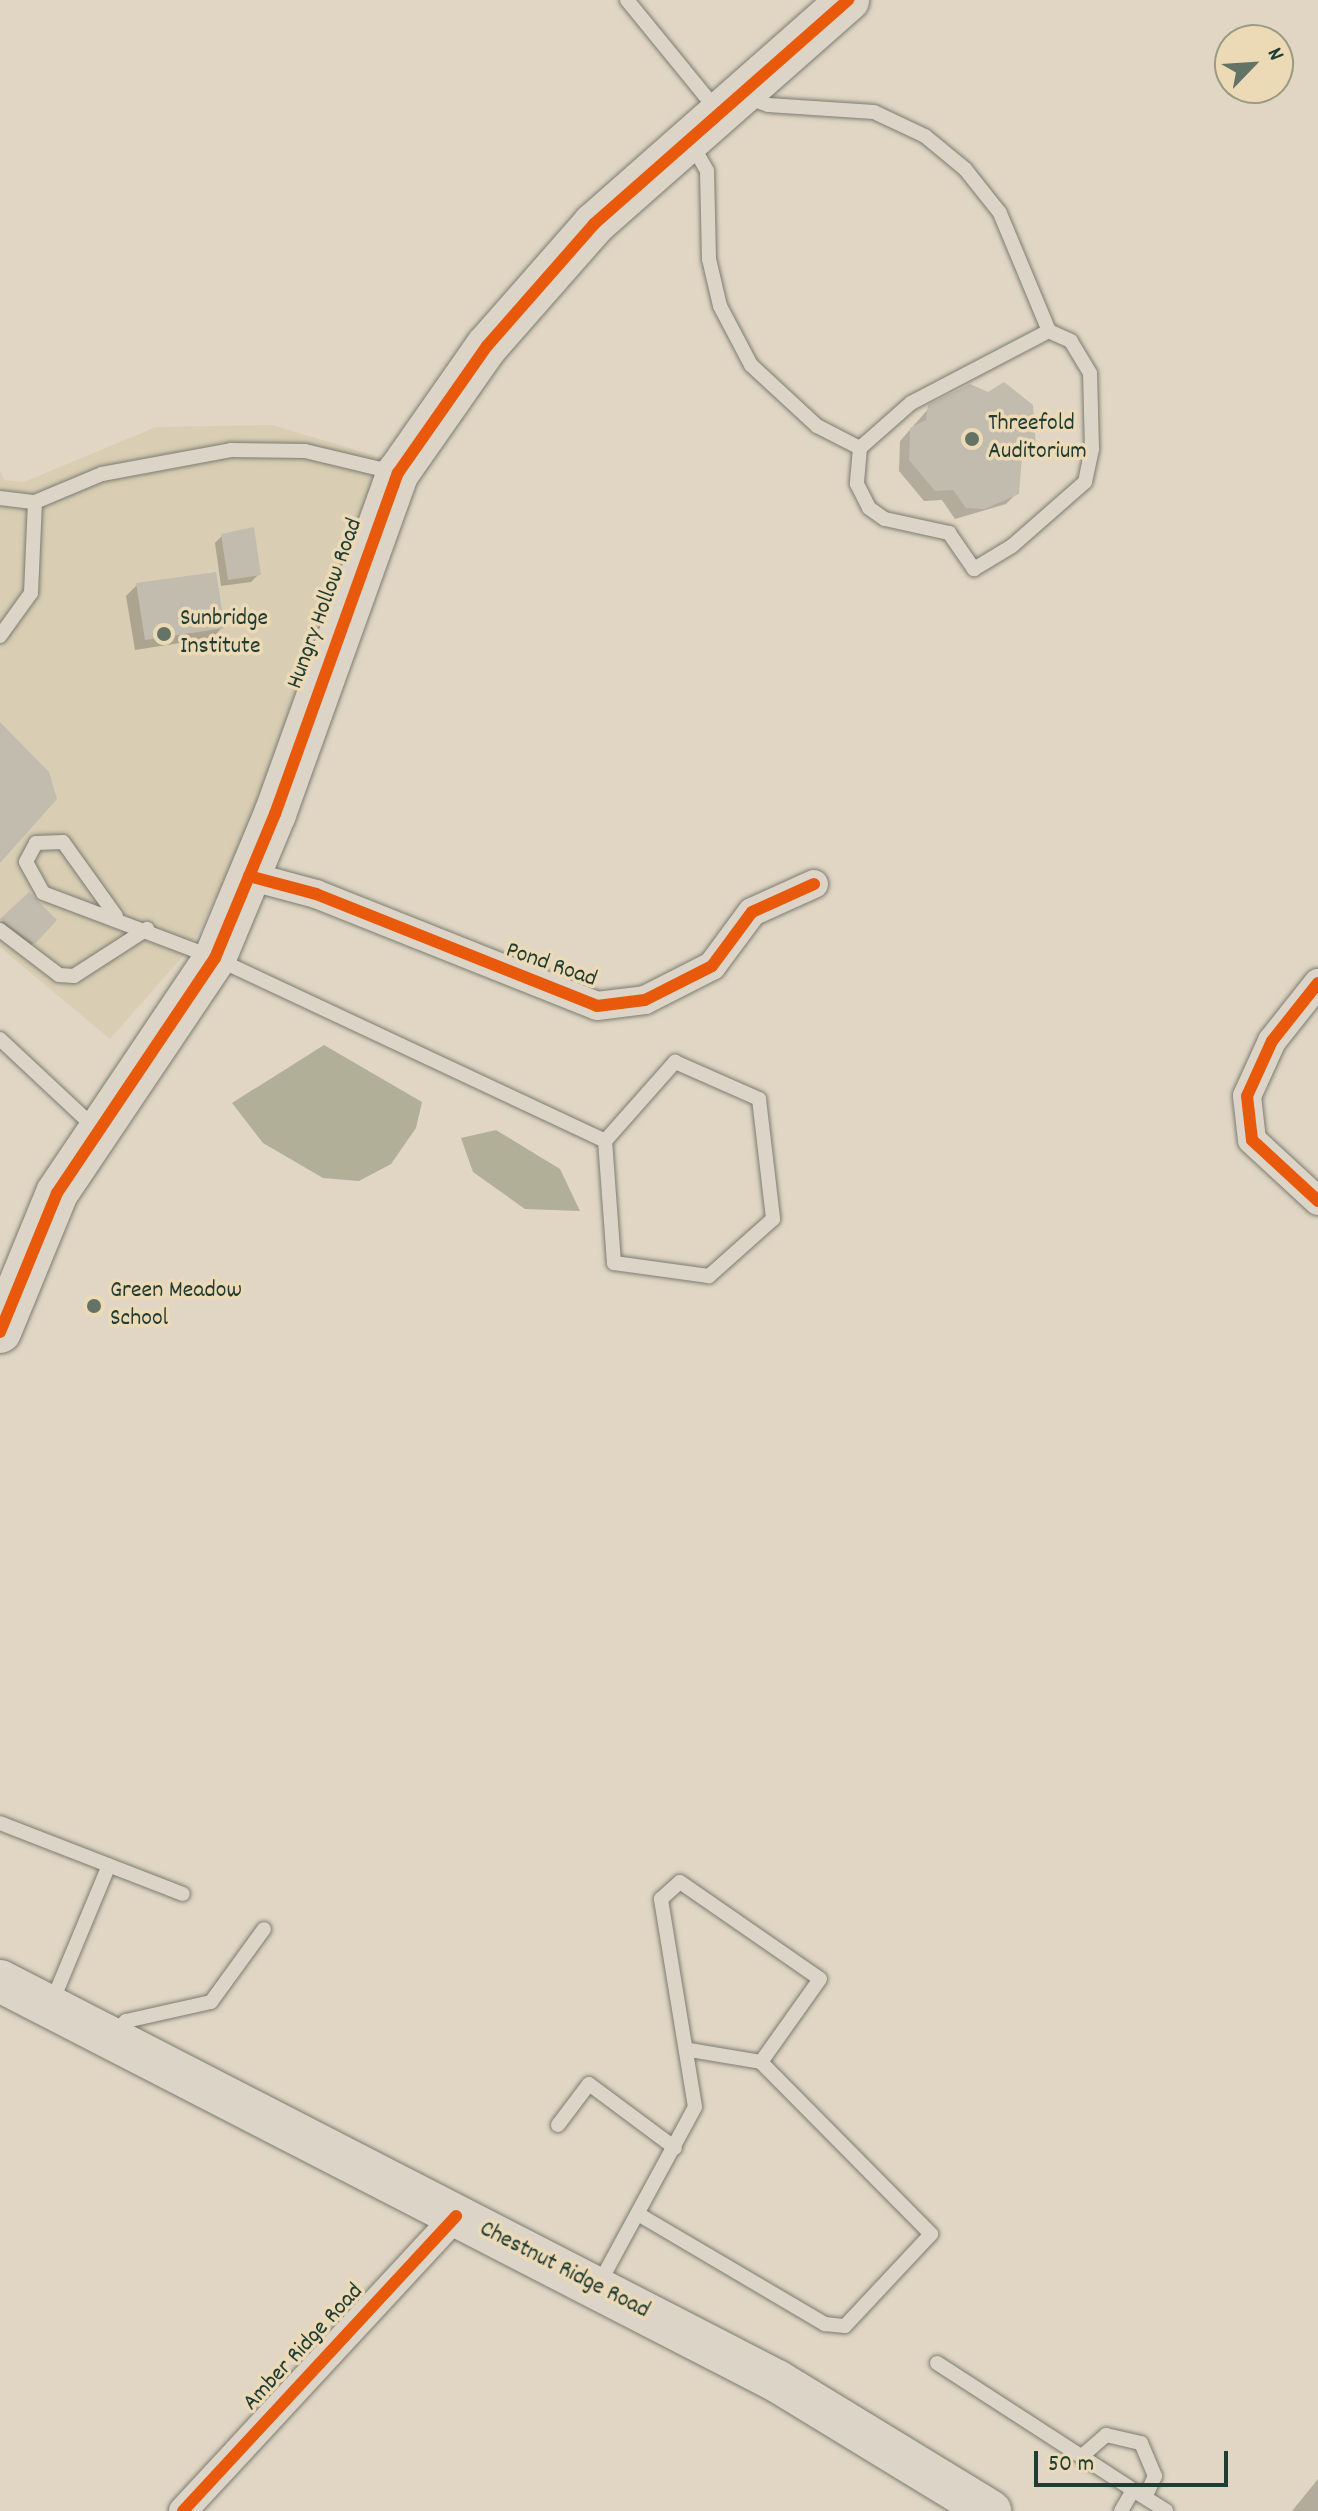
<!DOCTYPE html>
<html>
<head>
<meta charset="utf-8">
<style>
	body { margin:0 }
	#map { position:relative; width:1318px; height:2511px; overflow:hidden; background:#e0d6c3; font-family:Dekko,sans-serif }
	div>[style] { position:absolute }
	.built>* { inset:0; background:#d9ceb3 }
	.water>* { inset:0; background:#b1af98 }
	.shadow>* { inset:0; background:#0003 }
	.building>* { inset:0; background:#c2bcae }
	.roads { filter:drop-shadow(0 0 2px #7b7c72) drop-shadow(0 0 2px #7b7c72) }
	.lane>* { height:14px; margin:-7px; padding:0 7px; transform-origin:7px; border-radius:7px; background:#dcd4c7 }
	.street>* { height:28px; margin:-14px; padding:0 14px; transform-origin:14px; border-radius:14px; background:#dcd4c7 }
	.secondary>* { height:42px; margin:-21px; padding:0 21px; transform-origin:21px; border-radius:21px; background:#dcd4c7 }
	.cycleway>* { height:12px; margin:-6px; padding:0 6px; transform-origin:6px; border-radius:6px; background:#e8590c }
	.dots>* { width:22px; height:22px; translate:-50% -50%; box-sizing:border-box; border:4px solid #ecdab7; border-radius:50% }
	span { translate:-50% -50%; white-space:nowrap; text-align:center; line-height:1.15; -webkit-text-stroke:7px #ecdab7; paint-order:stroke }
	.poi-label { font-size:24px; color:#1f3d34 }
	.left { translate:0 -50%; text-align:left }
	.street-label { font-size:24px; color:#1f3d34 }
	.north { position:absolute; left:1214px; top:24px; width:80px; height:80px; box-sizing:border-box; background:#ecdab7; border:2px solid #9a9b83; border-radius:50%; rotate:65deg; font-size:22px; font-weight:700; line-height:32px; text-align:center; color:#1f3d34 }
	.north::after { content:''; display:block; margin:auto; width:28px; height:36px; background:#637366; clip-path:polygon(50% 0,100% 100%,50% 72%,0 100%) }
	.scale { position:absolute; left:1034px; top:2451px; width:194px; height:36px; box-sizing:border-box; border:4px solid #1f3d34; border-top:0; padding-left:10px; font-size:24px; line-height:28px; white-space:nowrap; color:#1f3d34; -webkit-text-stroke:6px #ecdab7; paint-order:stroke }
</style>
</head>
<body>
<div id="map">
	<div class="built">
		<div style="clip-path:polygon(272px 425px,389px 460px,274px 785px,190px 948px,110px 1039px,0 947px,0 470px,4px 480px,24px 482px,156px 427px)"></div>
	</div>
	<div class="water">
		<div style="clip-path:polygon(324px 1045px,422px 1102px,416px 1128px,391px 1164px,359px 1181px,323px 1178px,263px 1143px,232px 1103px)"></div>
		<div style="clip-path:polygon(496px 1130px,560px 1169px,580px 1211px,525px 1209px,473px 1172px,461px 1138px)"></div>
	</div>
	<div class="shadow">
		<div style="clip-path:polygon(930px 407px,1034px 448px,1019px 461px,1017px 493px,1006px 504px,955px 519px,942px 500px,924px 501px,899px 471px,900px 441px)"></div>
		<div style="clip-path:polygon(222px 536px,258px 575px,251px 582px,221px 586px,215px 543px)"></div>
		<div style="clip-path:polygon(137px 585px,223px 627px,212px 638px,135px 650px,126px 596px)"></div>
		<div style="clip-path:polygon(29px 894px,54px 920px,27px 950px,0 924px)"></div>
		<div style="clip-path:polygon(1318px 2479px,1318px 2511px,1292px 2511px)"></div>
	</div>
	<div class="building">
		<div style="clip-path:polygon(1004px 382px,1033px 405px,1036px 449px,1022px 456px,1019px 494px,984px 509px,966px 508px,953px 490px,935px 491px,909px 460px,910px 428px,926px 420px,928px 405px,970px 384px,988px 392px)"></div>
		<div style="clip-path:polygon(254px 527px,261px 575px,228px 580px,221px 534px)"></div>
		<div style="clip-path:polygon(216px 572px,225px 628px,145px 640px,136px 583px)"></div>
		<div style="clip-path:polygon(0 722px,49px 772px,57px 799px,0 863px)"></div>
		<div style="clip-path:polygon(29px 892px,57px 920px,35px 944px,0 919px)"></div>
	</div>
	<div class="roads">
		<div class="lane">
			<div style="left:627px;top:0;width:141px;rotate:50.8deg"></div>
			<div style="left:691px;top:143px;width:32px;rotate:60deg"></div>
			<div style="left:707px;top:171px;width:88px;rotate:88.7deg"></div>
			<div style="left:709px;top:259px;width:48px;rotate:76.8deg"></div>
			<div style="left:720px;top:306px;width:67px;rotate:62.3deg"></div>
			<div style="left:751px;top:365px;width:90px;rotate:42.7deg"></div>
			<div style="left:817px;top:426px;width:48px;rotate:27.1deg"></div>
			<div style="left:860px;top:448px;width:68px;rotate:-41.4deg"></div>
			<div style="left:911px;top:403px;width:156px;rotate:-27.6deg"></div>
			<div style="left:1049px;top:331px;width:128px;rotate:-112.6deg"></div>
			<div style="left:1000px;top:213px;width:56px;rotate:-128.5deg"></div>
			<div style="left:965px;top:169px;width:52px;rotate:-140.5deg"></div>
			<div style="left:925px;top:136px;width:56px;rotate:-154.8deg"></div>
			<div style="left:874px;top:112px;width:106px;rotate:-176.2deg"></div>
			<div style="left:768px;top:105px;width:22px;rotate:-159deg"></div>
			<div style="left:860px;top:448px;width:36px;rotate:95deg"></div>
			<div style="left:857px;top:484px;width:27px;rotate:63deg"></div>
			<div style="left:869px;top:508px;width:19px;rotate:35deg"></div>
			<div style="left:885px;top:519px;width:66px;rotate:12.3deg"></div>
			<div style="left:949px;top:533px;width:44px;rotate:55.2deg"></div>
			<div style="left:974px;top:569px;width:44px;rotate:-31.2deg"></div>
			<div style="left:1012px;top:546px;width:97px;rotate:-41.2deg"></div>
			<div style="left:1085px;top:482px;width:34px;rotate:-78deg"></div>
			<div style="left:1092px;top:449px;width:76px;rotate:-91.5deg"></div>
			<div style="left:1090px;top:373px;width:37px;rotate:-121deg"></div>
			<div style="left:1071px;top:341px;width:24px;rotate:-156deg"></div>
			<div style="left:0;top:498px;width:35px;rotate:7deg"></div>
			<div style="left:35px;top:502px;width:73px;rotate:-22.7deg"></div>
			<div style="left:102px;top:474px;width:131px;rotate:-10.5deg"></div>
			<div style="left:231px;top:450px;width:74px;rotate:0.8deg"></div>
			<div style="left:305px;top:451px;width:90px;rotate:13.4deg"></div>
			<div style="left:0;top:636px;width:53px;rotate:-54.2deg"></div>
			<div style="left:31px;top:593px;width:91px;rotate:-87.5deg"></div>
			<div style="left:116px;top:916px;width:91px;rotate:-125.6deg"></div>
			<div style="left:63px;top:842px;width:27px;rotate:178deg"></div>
			<div style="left:36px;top:843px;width:21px;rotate:118deg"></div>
			<div style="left:26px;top:862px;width:35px;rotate:61deg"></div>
			<div style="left:43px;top:893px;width:184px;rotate:20.7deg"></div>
			<div style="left:215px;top:958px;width:431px;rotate:25.1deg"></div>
			<div style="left:0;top:930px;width:74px;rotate:37.3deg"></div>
			<div style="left:59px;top:975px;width:15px;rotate:4deg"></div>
			<div style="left:74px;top:976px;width:87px;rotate:-32.8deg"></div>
			<div style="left:0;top:1039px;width:130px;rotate:43.1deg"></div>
			<div style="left:675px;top:1062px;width:92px;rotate:23.8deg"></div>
			<div style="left:759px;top:1099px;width:121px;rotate:83.3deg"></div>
			<div style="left:773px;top:1219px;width:86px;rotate:138.3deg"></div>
			<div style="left:709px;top:1276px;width:96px;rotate:-172.2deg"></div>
			<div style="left:614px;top:1263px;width:122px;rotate:-94.2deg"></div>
			<div style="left:605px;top:1141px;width:106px;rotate:-48.5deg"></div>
			<div style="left:0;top:1823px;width:196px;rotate:21.2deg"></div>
			<div style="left:52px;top:2002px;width:148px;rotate:-67.4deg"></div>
			<div style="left:114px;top:2033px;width:17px;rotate:-45deg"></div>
			<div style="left:126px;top:2021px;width:87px;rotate:-12.6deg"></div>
			<div style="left:211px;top:2002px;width:90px;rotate:-54deg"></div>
			<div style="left:558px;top:2125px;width:51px;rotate:-52.9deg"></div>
			<div style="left:589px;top:2084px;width:107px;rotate:36.7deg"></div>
			<div style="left:638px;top:2214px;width:217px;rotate:30.5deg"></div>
			<div style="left:825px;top:2324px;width:20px;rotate:6deg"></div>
			<div style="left:845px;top:2326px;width:126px;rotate:-46.9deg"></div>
			<div style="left:931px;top:2234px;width:242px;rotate:-134.7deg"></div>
			<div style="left:761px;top:2062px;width:72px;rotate:-170.4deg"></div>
			<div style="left:599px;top:2284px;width:201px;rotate:-61.5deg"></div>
			<div style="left:695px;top:2107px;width:211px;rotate:-99.3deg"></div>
			<div style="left:661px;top:1899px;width:25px;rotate:-42deg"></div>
			<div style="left:680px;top:1882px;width:170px;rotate:34.7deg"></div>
			<div style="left:820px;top:1979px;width:102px;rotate:125.4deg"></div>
			<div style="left:937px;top:2363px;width:234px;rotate:32.9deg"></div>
			<div style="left:1082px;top:2456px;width:32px;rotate:-41deg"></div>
			<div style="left:1106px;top:2435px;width:36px;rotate:13deg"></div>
			<div style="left:1141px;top:2443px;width:36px;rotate:67deg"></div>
			<div style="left:1155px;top:2476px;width:23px;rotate:115deg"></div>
			<div style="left:1121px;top:2511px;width:24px;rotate:-60deg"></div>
			<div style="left:1133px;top:2490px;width:39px;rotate:32deg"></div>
		</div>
		<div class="street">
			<div style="left:249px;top:876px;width:69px;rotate:15deg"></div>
			<div style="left:316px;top:894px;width:302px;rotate:21.7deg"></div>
			<div style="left:597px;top:1006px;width:48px;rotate:-7.1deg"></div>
			<div style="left:645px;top:1000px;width:75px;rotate:-26.9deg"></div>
			<div style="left:712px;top:966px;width:67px;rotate:-53.5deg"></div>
			<div style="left:752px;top:912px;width:68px;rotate:-24.3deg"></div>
			<div style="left:1318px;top:983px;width:74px;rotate:128.4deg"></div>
			<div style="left:1272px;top:1041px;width:60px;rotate:114.4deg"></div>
			<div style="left:1247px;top:1096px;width:44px;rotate:83.5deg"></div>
			<div style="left:1252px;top:1140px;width:90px;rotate:42.7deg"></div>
			<div style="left:183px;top:2511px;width:402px;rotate:-47.2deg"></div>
		</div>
		<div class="secondary">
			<div style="left:0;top:1332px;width:150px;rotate:-67.7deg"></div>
			<div style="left:57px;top:1193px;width:283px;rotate:-56.1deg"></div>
			<div style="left:215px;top:958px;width:156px;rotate:-67.4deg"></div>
			<div style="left:275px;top:814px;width:363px;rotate:-70.2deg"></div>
			<div style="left:398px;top:473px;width:155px;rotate:-55deg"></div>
			<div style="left:487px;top:346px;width:162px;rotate:-48.7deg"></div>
			<div style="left:594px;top:224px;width:339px;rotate:-41.4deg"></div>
			<div style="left:0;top:1981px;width:874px;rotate:27.24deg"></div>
			<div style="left:777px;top:2381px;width:250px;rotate:31.4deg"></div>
		</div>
	</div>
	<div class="cycleway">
		<div style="left:249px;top:876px;width:69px;rotate:15deg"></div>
		<div style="left:316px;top:894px;width:302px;rotate:21.7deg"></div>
		<div style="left:597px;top:1006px;width:48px;rotate:-7.1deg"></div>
		<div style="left:645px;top:1000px;width:75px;rotate:-26.9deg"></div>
		<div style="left:712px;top:966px;width:67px;rotate:-53.5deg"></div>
		<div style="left:752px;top:912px;width:68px;rotate:-24.3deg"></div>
		<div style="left:1318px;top:983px;width:74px;rotate:128.4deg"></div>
		<div style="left:1272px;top:1041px;width:60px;rotate:114.4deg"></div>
		<div style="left:1247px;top:1096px;width:44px;rotate:83.5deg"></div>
		<div style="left:1252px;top:1140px;width:90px;rotate:42.7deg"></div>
		<div style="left:0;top:1332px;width:150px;rotate:-67.7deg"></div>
		<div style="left:57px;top:1193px;width:283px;rotate:-56.1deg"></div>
		<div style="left:215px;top:958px;width:156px;rotate:-67.4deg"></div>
		<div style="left:275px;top:814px;width:363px;rotate:-70.2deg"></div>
		<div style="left:398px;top:473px;width:155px;rotate:-55deg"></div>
		<div style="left:487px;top:346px;width:162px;rotate:-48.7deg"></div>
		<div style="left:594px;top:224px;width:339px;rotate:-41.4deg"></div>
		<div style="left:183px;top:2511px;width:402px;rotate:-47.2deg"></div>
	</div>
	<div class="dots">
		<div style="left:972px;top:439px;background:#637366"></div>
		<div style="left:164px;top:634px;background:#637366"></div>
		<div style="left:94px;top:1306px;background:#637366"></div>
	</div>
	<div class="poi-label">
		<span class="left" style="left:988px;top:439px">Threefold<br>Auditorium</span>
		<span class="left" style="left:180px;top:634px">Sunbridge<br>Institute</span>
		<span class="left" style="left:110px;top:1306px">Green Meadow<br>School</span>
	</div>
	<div class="street-label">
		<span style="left:326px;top:604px;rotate:-70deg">Hungry Hollow Road</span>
		<span style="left:551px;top:966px;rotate:19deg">Pond Road</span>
		<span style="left:564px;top:2271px;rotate:27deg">Chestnut Ridge Road</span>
		<span style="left:304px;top:2348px;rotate:-47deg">Amber Ridge Road</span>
	</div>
	<div class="north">N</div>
	<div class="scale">50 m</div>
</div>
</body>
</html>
